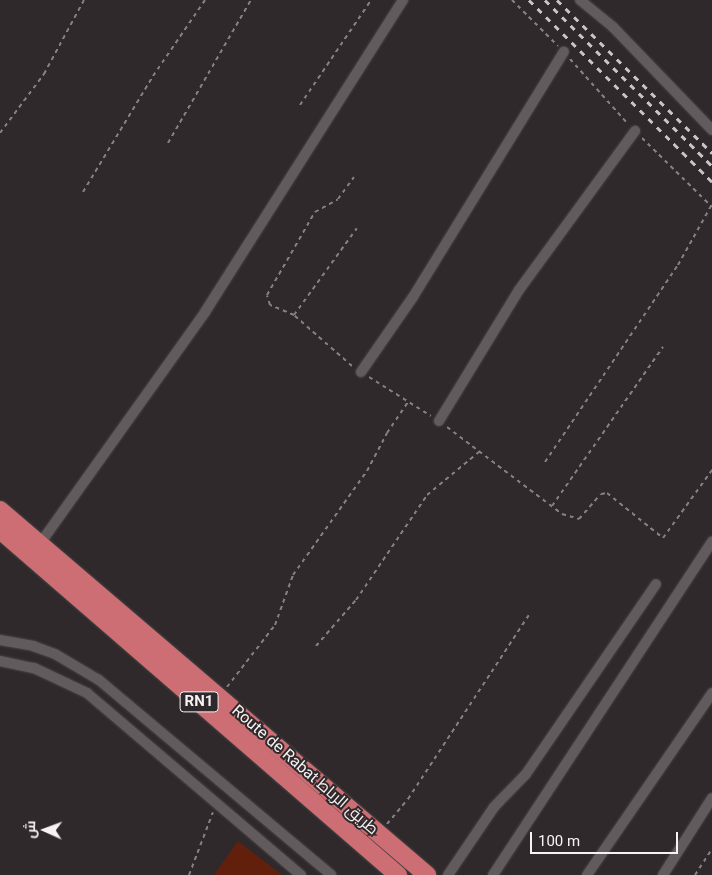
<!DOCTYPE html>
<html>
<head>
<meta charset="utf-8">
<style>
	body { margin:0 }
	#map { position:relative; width:712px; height:875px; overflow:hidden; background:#2f292b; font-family:Roboto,Cairo,sans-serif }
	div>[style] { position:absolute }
	.green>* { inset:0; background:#621f0c }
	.path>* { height:2px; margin-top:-1px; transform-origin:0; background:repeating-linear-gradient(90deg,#868182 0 4px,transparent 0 8px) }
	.roads { filter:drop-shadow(0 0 1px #484444) drop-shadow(0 0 1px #484444) }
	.minor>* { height:10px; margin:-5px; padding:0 5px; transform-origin:5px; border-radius:5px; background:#625b5d }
	.trunk>* { height:18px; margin:-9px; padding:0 9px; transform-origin:9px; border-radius:9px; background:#cd6e74 }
	.rail>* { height:3px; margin-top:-1.5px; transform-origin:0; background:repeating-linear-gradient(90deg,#c9c4c6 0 6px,transparent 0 12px) }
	span { translate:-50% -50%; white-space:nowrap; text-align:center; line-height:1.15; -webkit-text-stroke:4px #2f292b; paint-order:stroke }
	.shield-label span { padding:1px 4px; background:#2f292b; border:1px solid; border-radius:4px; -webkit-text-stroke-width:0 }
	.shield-label { font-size:15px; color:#f7f3f4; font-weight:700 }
	.street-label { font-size:16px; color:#f7f3f4 }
	.north { position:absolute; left:20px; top:805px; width:50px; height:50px; -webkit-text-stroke:4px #2f292b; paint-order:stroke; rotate:272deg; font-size:14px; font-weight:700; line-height:20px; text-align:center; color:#f7f3f4 }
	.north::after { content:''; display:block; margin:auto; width:18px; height:22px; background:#f7f3f4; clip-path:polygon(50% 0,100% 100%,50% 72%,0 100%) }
	.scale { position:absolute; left:530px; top:832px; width:148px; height:22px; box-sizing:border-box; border:2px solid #f7f3f4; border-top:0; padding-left:6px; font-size:15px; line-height:18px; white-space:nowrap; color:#f7f3f4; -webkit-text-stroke:4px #2f292b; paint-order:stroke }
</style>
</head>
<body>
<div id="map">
	<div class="green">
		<div style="clip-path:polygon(238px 841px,282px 875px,214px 875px)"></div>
	</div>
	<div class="path">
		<div style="left:512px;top:0;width:65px;rotate:45deg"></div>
		<div style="left:570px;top:59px;width:87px;rotate:48.3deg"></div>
		<div style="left:300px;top:105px;width:127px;rotate:-55.9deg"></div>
		<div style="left:0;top:133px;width:74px;rotate:-53.3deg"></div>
		<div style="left:44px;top:74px;width:84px;rotate:-61.6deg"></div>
		<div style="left:642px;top:138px;width:98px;rotate:44.6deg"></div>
		<div style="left:168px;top:143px;width:165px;rotate:-59.9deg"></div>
		<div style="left:83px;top:192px;width:135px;rotate:-58.9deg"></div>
		<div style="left:153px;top:76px;width:92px;rotate:-55.6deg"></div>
		<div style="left:294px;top:315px;width:107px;rotate:-54.1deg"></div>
		<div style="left:352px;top:366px;width:77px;rotate:-138.7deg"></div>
		<div style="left:294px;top:315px;width:26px;rotate:-157deg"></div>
		<div style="left:270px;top:305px;width:10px;rotate:-107deg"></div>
		<div style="left:267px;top:295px;width:96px;rotate:-60deg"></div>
		<div style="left:315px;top:212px;width:26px;rotate:-29deg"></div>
		<div style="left:338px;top:199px;width:27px;rotate:-54deg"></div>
		<div style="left:369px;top:377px;width:73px;rotate:32.2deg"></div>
		<div style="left:447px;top:427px;width:144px;rotate:37.1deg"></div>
		<div style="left:562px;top:514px;width:18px;rotate:16deg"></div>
		<div style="left:579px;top:519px;width:33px;rotate:-49deg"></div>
		<div style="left:601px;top:494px;width:6px;rotate:-9deg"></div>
		<div style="left:607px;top:493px;width:72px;rotate:38.8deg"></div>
		<div style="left:663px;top:538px;width:84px;rotate:-54.2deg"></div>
		<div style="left:545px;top:462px;width:238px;rotate:-56deg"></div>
		<div style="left:678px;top:265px;width:68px;rotate:-60.8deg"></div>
		<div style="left:552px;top:506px;width:194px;rotate:-55.1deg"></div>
		<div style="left:316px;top:646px;width:61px;rotate:-49deg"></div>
		<div style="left:356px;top:600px;width:127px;rotate:-55.9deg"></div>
		<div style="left:427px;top:495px;width:69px;rotate:-39.7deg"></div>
		<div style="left:227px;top:687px;width:78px;rotate:-52.3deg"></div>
		<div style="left:275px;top:625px;width:53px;rotate:-70.2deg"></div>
		<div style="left:293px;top:575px;width:128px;rotate:-54.6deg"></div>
		<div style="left:367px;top:471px;width:43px;rotate:-62.2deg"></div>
		<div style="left:387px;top:433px;width:37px;rotate:-56deg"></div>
		<div style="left:387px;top:824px;width:33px;rotate:-50deg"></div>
		<div style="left:408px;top:799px;width:220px;rotate:-56.7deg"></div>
		<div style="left:189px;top:875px;width:67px;rotate:-69.1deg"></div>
		<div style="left:695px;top:875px;width:31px;rotate:-57deg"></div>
	</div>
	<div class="roads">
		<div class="minor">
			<div style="left:580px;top:0;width:43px;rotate:39.3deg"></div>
			<div style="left:613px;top:27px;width:143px;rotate:46.1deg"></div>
			<div style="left:361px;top:372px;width:91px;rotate:-55.3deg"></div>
			<div style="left:413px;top:297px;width:288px;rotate:-58.4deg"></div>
			<div style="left:439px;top:421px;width:153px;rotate:-58.6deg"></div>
			<div style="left:519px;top:290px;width:197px;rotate:-53.9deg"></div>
			<div style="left:39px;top:545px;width:286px;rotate:-54.5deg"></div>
			<div style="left:205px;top:312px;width:370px;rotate:-57.6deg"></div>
			<div style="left:0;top:640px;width:34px;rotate:10deg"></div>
			<div style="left:33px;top:646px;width:23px;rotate:20deg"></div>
			<div style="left:55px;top:654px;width:51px;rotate:30.6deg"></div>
			<div style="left:99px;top:680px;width:303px;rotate:40deg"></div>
			<div style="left:0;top:661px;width:35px;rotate:12deg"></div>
			<div style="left:34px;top:668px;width:59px;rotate:25.3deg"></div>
			<div style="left:87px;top:693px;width:281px;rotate:40.4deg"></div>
			<div style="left:448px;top:875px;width:82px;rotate:-55.9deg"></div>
			<div style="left:494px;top:807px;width:46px;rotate:-45.9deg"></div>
			<div style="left:526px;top:774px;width:230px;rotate:-55.6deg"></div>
			<div style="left:493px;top:875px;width:399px;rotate:-56.7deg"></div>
			<div style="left:587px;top:875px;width:221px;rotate:-55.5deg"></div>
			<div style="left:663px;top:875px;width:91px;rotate:-57.5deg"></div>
		</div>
		<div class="trunk">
			<div style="left:0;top:510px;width:562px;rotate:40.52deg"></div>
			<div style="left:0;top:530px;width:527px;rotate:40.92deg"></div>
		</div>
	</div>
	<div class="rail">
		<div style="left:529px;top:0;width:258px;rotate:44.8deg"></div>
		<div style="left:545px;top:0;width:235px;rotate:44.8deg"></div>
		<div style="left:557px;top:0;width:218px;rotate:44.6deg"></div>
	</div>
	<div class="shield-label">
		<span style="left:199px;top:702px">RN1</span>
	</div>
	<div class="street-label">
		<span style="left:305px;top:770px;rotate:41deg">Route de Rabat طريق الرباط</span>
	</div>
	<div class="north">ش</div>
	<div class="scale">100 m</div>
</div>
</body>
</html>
